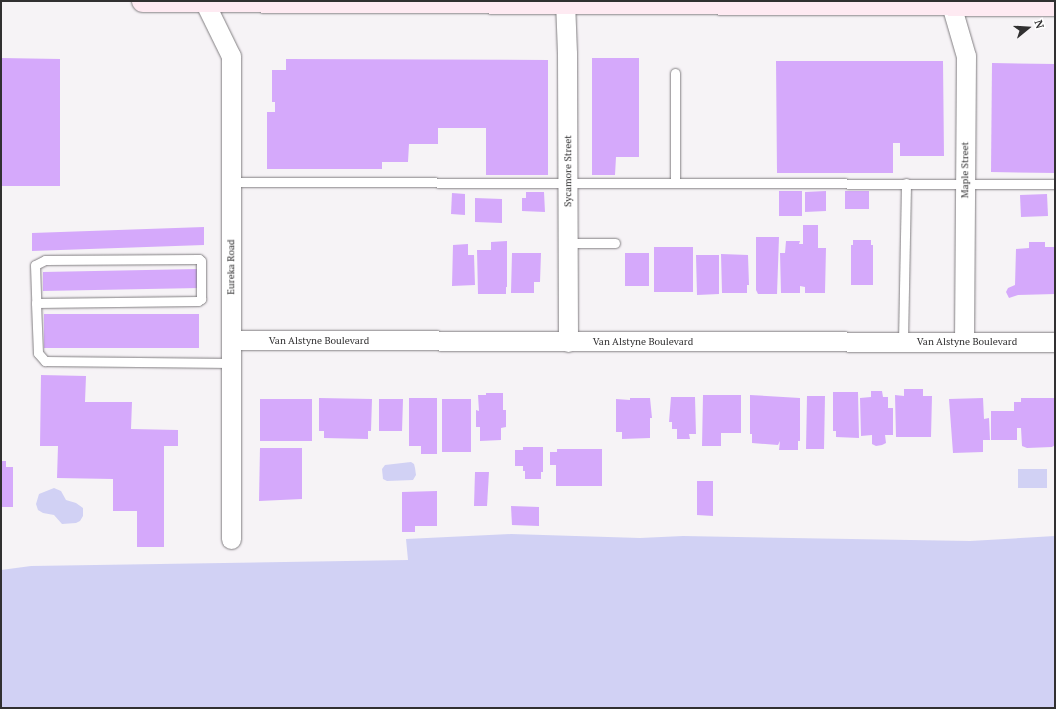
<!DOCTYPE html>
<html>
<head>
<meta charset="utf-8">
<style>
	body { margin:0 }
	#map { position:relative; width:1056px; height:709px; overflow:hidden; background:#f6f3f6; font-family:"PT Serif",serif }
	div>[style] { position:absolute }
	.water>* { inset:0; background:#d1d1f4 }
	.building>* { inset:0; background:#d5a9fb }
	.roads { filter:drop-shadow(0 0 1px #817e81) drop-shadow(0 0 1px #817e81) }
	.lane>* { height:9px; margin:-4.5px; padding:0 4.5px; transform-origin:4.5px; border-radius:4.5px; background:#fff }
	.street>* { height:19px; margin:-9.5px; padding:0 9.5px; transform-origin:9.5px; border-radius:9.5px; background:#fff }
	.secondary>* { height:22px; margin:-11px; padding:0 11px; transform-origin:11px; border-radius:11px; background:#feeaf2 }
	span { translate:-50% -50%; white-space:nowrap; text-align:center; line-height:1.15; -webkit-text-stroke:3px #fff; paint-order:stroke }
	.street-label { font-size:10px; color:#313031 }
	.frame { position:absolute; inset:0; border:2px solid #313031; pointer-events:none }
	.north { position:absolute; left:1008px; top:8px; width:40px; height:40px; -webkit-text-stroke:3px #fff; paint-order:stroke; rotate:72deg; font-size:11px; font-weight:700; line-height:16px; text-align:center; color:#313031 }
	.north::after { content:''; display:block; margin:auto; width:14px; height:18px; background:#313031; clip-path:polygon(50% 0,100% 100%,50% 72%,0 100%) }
</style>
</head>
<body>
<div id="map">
	<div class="water">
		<div style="clip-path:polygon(411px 462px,414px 464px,415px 468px,416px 475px,413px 480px,387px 481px,383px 479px,382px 469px,385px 465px)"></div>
		<div style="clip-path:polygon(1018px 469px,1047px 469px,1047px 488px,1018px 488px)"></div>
		<div style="clip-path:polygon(54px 488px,61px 491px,66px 500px,76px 503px,83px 508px,83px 516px,80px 521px,76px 523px,62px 524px,54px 515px,43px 513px,38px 510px,36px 504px,39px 494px)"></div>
		<div style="clip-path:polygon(511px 534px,640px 538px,683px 536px,970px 541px,1055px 536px,1055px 708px,1px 708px,1px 570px,31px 566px,408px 560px,406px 539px)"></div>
	</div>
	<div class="building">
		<div style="clip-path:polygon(1px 58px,60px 59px,60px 186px,1px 186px)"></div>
		<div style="clip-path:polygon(592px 58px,639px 58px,639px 157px,616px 157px,615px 175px,592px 175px)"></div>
		<div style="clip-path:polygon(286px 59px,548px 60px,548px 175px,486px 175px,486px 128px,438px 128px,438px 144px,409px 144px,408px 162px,382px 162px,382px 169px,267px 169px,267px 112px,275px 112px,275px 102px,272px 102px,272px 70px,286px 70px)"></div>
		<div style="clip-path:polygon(776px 61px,943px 61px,944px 156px,900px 156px,900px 143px,893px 143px,893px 173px,777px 173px)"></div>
		<div style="clip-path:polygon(992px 63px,1055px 64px,1055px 173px,991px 172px)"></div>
		<div style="clip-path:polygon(779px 191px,802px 191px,802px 216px,779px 216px)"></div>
		<div style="clip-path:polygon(826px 191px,826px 211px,805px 212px,805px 192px)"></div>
		<div style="clip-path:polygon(845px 191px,869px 191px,869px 209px,845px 209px)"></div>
		<div style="clip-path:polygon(526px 192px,544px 192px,545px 212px,522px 211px,522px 198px,526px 198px)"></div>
		<div style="clip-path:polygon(452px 193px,465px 194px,465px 215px,451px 214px)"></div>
		<div style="clip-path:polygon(1047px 194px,1048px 216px,1021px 217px,1020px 195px)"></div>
		<div style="clip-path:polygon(475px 198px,502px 199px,502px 223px,475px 222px)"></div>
		<div style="clip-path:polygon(803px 225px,818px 225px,818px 248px,826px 248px,825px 293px,805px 293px,805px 287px,800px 286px,800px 293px,781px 293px,780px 253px,785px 253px,786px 241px,800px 241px,799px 244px,803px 244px,803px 269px)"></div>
		<div style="clip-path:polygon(204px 227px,204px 245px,32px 251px,32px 233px)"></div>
		<div style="clip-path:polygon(756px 237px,779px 237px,777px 294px,758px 294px,756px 290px)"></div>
		<div style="clip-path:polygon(853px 240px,871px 240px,871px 245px,873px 245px,873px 285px,851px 285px,851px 245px,853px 245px)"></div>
		<div style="clip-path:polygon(507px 241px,507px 287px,506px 287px,506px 294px,478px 294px,477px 250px,491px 250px,491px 242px)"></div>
		<div style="clip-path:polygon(1029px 242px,1045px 242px,1045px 247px,1055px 247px,1055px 294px,1018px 295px,1009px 298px,1006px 292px,1008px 288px,1015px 285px,1016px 249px,1029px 248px)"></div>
		<div style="clip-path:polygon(468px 244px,468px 255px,474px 255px,475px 285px,452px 286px,453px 245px)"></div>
		<div style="clip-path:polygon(654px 247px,693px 247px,693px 292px,654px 292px)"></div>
		<div style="clip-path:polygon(512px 253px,541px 253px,540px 282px,534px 282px,534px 293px,511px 293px)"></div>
		<div style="clip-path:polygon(625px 253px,649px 253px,649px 286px,625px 286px)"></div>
		<div style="clip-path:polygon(721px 254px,748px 255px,749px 285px,747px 285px,747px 293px,722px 293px)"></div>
		<div style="clip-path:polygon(696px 255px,719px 255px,719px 294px,697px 295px)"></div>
		<div style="clip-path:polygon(198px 269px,199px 288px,43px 291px,43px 272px)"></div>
		<div style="clip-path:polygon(44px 314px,199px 314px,199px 348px,44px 348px)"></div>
		<div style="clip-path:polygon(41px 375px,86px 376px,85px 402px,132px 402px,131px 429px,178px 430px,178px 446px,164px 446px,164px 547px,137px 547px,137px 511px,113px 511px,113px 479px,57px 478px,58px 446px,40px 446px)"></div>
		<div style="clip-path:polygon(904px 389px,923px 389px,923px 396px,932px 396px,931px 437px,896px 437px,895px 395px,904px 396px)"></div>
		<div style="clip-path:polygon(871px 391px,882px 391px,883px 397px,888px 397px,888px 408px,893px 408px,893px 435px,885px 435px,886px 443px,882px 445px,876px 446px,872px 444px,872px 435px,861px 436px,860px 398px,871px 397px)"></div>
		<div style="clip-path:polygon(833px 392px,858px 392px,859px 438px,836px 437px,836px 431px,833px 431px)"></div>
		<div style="clip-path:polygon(486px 393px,503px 393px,503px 410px,506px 410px,506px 427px,501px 428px,501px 440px,480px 441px,480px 427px,476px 427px,476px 410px,479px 411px,478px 395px,486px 395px)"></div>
		<div style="clip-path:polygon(703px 395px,741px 395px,741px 433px,721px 433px,721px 446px,702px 446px)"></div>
		<div style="clip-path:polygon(750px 395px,800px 398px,800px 441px,798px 441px,798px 450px,779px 450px,780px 441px,778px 445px,752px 443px,752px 434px,750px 434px)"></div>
		<div style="clip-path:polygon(807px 396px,825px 396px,824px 449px,806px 449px)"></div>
		<div style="clip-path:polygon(671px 397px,695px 397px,696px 434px,689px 434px,690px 439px,677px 439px,677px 429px,672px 429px,672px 422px,669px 422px)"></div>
		<div style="clip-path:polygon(319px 398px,372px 399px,371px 431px,368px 431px,368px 439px,324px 438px,324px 431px,319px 431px)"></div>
		<div style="clip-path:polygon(409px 398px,437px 398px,437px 454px,421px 454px,421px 446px,409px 446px)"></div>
		<div style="clip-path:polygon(630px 398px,650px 398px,652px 418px,650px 418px,650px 438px,622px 439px,622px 432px,616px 432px,616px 399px,630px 400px)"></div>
		<div style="clip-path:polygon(983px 398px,984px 419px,989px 418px,990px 440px,983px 440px,983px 452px,953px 453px,949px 399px)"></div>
		<div style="clip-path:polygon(1021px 398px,1055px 398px,1055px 445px,1052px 447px,1027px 448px,1022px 446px,1021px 428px,1017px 428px,1017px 440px,991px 440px,991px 411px,1014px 411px,1014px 402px,1021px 402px)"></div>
		<div style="clip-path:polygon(260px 399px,312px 399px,312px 441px,260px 441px)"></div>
		<div style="clip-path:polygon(379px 399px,403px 399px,402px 431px,379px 431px)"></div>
		<div style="clip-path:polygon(442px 399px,471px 399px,471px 452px,442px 452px)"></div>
		<div style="clip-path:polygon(523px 447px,543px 447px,543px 472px,541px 472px,541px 479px,525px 479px,525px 471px,523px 471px,523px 466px,515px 466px,515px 450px,523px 450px)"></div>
		<div style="clip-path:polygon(260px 448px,302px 448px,302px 499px,259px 501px)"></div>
		<div style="clip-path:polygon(557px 449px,602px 449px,602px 486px,556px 486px,556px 465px,550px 465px,550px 452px,557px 452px)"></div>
		<div style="clip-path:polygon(1px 461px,6px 461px,6px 467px,13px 467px,13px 507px,1px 507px)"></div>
		<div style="clip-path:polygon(475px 472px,489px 472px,487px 506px,474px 506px)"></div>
		<div style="clip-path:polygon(697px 481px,713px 481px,713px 516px,697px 515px)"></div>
		<div style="clip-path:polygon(437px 491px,437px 526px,415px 526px,415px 532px,402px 532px,402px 492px)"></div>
		<div style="clip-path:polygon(511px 506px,539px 507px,539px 526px,512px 525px)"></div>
	</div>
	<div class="roads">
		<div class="lane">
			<div style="left:675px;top:73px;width:109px;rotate:90deg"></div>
			<div style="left:230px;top:182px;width:825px;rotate:0.14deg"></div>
			<div style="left:568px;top:243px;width:47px"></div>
			<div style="left:36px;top:303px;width:162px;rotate:-0.7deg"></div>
			<div style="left:198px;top:301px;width:4px;rotate:-34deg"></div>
			<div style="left:201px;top:299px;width:38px;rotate:-90deg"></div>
			<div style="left:201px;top:261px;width:3px;rotate:-135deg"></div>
			<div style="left:199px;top:259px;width:154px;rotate:179.6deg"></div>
			<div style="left:45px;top:260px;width:11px;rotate:153deg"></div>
			<div style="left:35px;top:265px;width:38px;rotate:88deg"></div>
			<div style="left:36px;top:303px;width:50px;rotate:87.7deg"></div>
			<div style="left:38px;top:353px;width:11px;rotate:49deg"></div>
			<div style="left:45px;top:361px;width:186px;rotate:0.6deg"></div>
			<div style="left:903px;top:341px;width:158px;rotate:-88.9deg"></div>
		</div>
		<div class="street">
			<div style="left:204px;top:1px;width:61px;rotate:63.9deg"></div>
			<div style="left:231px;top:56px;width:483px;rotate:90deg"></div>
			<div style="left:565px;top:1px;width:53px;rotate:87.8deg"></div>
			<div style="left:567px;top:54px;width:288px;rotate:89.8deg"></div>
			<div style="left:950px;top:1px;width:57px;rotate:73.8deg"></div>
			<div style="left:966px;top:56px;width:285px;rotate:90.4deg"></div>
			<div style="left:231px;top:340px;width:824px;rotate:0.14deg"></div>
		</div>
		<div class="secondary">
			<div style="left:143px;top:1px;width:912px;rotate:0.25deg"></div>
		</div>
	</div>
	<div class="street-label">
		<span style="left:965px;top:170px;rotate:-90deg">Maple Street</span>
		<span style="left:568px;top:171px;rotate:-90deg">Sycamore Street</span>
		<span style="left:231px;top:267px;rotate:-90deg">Eureka Road</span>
		<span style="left:319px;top:341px">Van Alstyne Boulevard</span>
		<span style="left:643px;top:342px">Van Alstyne Boulevard</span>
		<span style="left:967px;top:342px">Van Alstyne Boulevard</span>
	</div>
	<div class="frame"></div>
	<div class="north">N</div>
</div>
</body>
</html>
